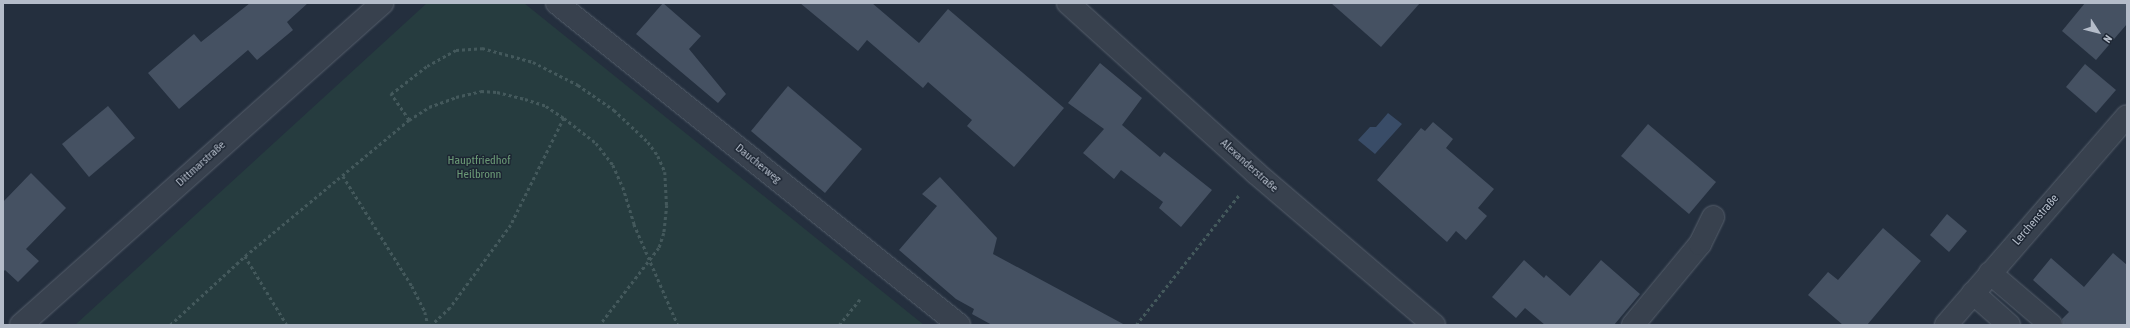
<!DOCTYPE html>
<html>
<head>
<meta charset="utf-8">
<style>
	body { margin:0 }
	#map { position:relative; width:2130px; height:328px; overflow:hidden; background:#242f3e; font-family:"Asap Condensed",sans-serif }
	div>[style] { position:absolute }
	.green>* { inset:0; background:#263c3f }
	.water>* { inset:0; background:#394c67 }
	.building>* { inset:0; background:#455162 }
	.path>* { height:2.5px; margin-top:-1.25px; transform-origin:0; background:repeating-linear-gradient(90deg,#44595c 0 3px,transparent 0 6px) }
	.roads { filter:drop-shadow(0 0 1px #565f6c) drop-shadow(0 0 1px #565f6c) }
	.minor>* { height:22px; margin:-11px; padding:0 11px; transform-origin:11px; border-radius:11px; background:#38414e }
	span { translate:-50% -50%; white-space:nowrap; text-align:center; line-height:1.15; -webkit-text-stroke:3px #1d2633; paint-order:stroke }
	.park-label { font-size:12px; color:#6b9a76 }
	.street-label { font-size:12px; color:#b4bcc9 }
	.frame { position:absolute; inset:0; border:4px solid #b4bcc9; pointer-events:none }
	.north { position:absolute; left:2078px; top:12px; width:40px; height:40px; -webkit-text-stroke:3px #1d2633; paint-order:stroke; rotate:126deg; font-size:11px; font-weight:700; line-height:16px; text-align:center; color:#b4bcc9 }
	.north::after { content:''; display:block; margin:auto; width:14px; height:18px; background:#b4bcc9; clip-path:polygon(50% 0,100% 100%,50% 72%,0 100%) }
</style>
</head>
<body>
<div id="map">
	<div class="green">
		<div style="clip-path:polygon(427px 3px,524px 3px,924px 325px,75px 325px)"></div>
	</div>
	<div class="water">
		<div style="clip-path:polygon(1388px 113px,1402px 124px,1375px 154px,1358px 140px,1370px 127px,1376px 127px)"></div>
	</div>
	<div class="building">
		<div style="clip-path:polygon(250px 3px,308px 3px,287px 22px,293px 30px,257px 60px,248px 50px,179px 109px,148px 73px,194px 34px,201px 42px)"></div>
		<div style="clip-path:polygon(663px 3px,701px 36px,689px 49px,726px 94px,718px 103px,636px 34px)"></div>
		<div style="clip-path:polygon(800px 3px,872px 3px,919px 43px,948px 9px,1064px 108px,1014px 167px,967px 126px,972px 120px,928px 82px,923px 88px,867px 40px,858px 51px)"></div>
		<div style="clip-path:polygon(1331px 3px,1420px 3px,1381px 47px)"></div>
		<div style="clip-path:polygon(2085px 3px,2127px 3px,2127px 24px,2096px 60px,2062px 31px)"></div>
		<div style="clip-path:polygon(1100px 63px,1142px 98px,1122px 125px,1160px 157px,1164px 152px,1212px 190px,1181px 227px,1159px 208px,1163px 202px,1121px 170px,1114px 179px,1083px 153px,1104px 129px,1068px 103px)"></div>
		<div style="clip-path:polygon(2085px 64px,2116px 90px,2096px 113px,2066px 87px)"></div>
		<div style="clip-path:polygon(788px 86px,862px 149px,825px 193px,751px 131px)"></div>
		<div style="clip-path:polygon(108px 106px,135px 138px,89px 177px,62px 144px)"></div>
		<div style="clip-path:polygon(1433px 122px,1453px 139px,1446px 148px,1494px 189px,1478px 208px,1487px 216px,1466px 240px,1456px 231px,1447px 242px,1377px 180px,1421px 128px,1425px 131px)"></div>
		<div style="clip-path:polygon(1648px 124px,1716px 182px,1689px 214px,1621px 156px)"></div>
		<div style="clip-path:polygon(31px 173px,66px 208px,26px 249px,39px 261px,18px 282px,5px 270px,3px 272px,3px 202px)"></div>
		<div style="clip-path:polygon(940px 177px,997px 238px,993px 254px,1125px 325px,992px 325px,972px 314px,974px 309px,956px 299px,899px 250px,937px 206px,922px 194px)"></div>
		<div style="clip-path:polygon(1947px 214px,1967px 231px,1949px 252px,1930px 235px)"></div>
		<div style="clip-path:polygon(1883px 228px,1921px 261px,1867px 325px,1843px 325px,1808px 295px,1828px 272px,1838px 280px)"></div>
		<div style="clip-path:polygon(2113px 253px,2127px 265px,2127px 325px,2063px 325px,2062px 319px,2069px 312px,2033px 280px,2051px 258px,2084px 287px)"></div>
		<div style="clip-path:polygon(1524px 260px,1544px 278px,1546px 275px,1570px 296px,1601px 260px,1640px 294px,1614px 325px,1545px 325px,1525px 308px,1516px 318px,1492px 297px)"></div>
	</div>
	<div class="path">
		<div style="left:564px;top:118px;width:41px;rotate:38deg"></div>
		<div style="left:596px;top:143px;width:28px;rotate:52deg"></div>
		<div style="left:613px;top:165px;width:24px;rotate:66deg"></div>
		<div style="left:623px;top:187px;width:39px;rotate:73deg"></div>
		<div style="left:634px;top:224px;width:110px;rotate:66.5deg"></div>
		<div style="left:409px;top:120px;width:24px;rotate:-33deg"></div>
		<div style="left:429px;top:107px;width:29px;rotate:-20deg"></div>
		<div style="left:456px;top:97px;width:26px;rotate:-13deg"></div>
		<div style="left:481px;top:91px;width:16px;rotate:4deg"></div>
		<div style="left:497px;top:92px;width:29px;rotate:14deg"></div>
		<div style="left:525px;top:99px;width:22px;rotate:18deg"></div>
		<div style="left:546px;top:106px;width:22px;rotate:34deg"></div>
		<div style="left:564px;top:118px;width:119px;rotate:116.4deg"></div>
		<div style="left:511px;top:225px;width:103px;rotate:126.3deg"></div>
		<div style="left:450px;top:308px;width:25px;rotate:137deg"></div>
		<div style="left:343px;top:176px;width:130px;rotate:57.9deg"></div>
		<div style="left:412px;top:286px;width:29px;rotate:63deg"></div>
		<div style="left:425px;top:312px;width:13px;rotate:77deg"></div>
		<div style="left:245px;top:256px;width:81px;rotate:58.7deg"></div>
		<div style="left:170px;top:325px;width:102px;rotate:-42.6deg"></div>
		<div style="left:245px;top:256px;width:213px;rotate:-39.7deg"></div>
		<div style="left:409px;top:120px;width:32px;rotate:-125deg"></div>
		<div style="left:391px;top:94px;width:46px;rotate:-37.9deg"></div>
		<div style="left:427px;top:66px;width:33px;rotate:-29deg"></div>
		<div style="left:456px;top:50px;width:26px;rotate:-4deg"></div>
		<div style="left:482px;top:48px;width:53px;rotate:15.4deg"></div>
		<div style="left:533px;top:62px;width:51px;rotate:27.1deg"></div>
		<div style="left:578px;top:85px;width:44px;rotate:34.8deg"></div>
		<div style="left:614px;top:110px;width:47px;rotate:43.3deg"></div>
		<div style="left:648px;top:142px;width:17px;rotate:54deg"></div>
		<div style="left:658px;top:156px;width:17px;rotate:66deg"></div>
		<div style="left:665px;top:172px;width:33px;rotate:87deg"></div>
		<div style="left:667px;top:205px;width:28px;rotate:96deg"></div>
		<div style="left:664px;top:233px;width:16px;rotate:108deg"></div>
		<div style="left:659px;top:248px;width:97px;rotate:127.5deg"></div>
		<div style="left:839px;top:325px;width:33px;rotate:-51deg"></div>
		<div style="left:1136px;top:325px;width:167px;rotate:-51.6deg"></div>
	</div>
	<div class="roads">
		<div class="minor">
			<div style="left:557px;top:3px;width:515px;rotate:38.69deg"></div>
			<div style="left:1068px;top:3px;width:253px;rotate:42.1deg"></div>
			<div style="left:1256px;top:173px;width:234px;rotate:40.5deg"></div>
			<div style="left:1990px;top:273px;width:80px;rotate:40.4deg"></div>
			<div style="left:1973px;top:293px;width:48px;rotate:41.6deg"></div>
			<div style="left:21px;top:325px;width:484px;rotate:-41.7deg"></div>
			<div style="left:1633px;top:325px;width:105px;rotate:-50.4deg"></div>
			<div style="left:1700px;top:244px;width:30px;rotate:-64deg"></div>
			<div style="left:1946px;top:325px;width:276px;rotate:-49.1deg"></div>
		</div>
	</div>
	<div class="park-label">
		<span style="left:479px;top:168px">Hauptfriedhof<br>Heilbronn</span>
	</div>
	<div class="street-label">
		<span style="left:201px;top:164px;rotate:-42deg">Dittmarstraße</span>
		<span style="left:758px;top:164px;rotate:39deg">Daucherweg</span>
		<span style="left:1249px;top:166px;rotate:42deg">Alexanderstraße</span>
		<span style="left:2036px;top:220px;rotate:-49deg">Lerchenstraße</span>
	</div>
	<div class="frame"></div>
	<div class="north">N</div>
</div>
</body>
</html>
